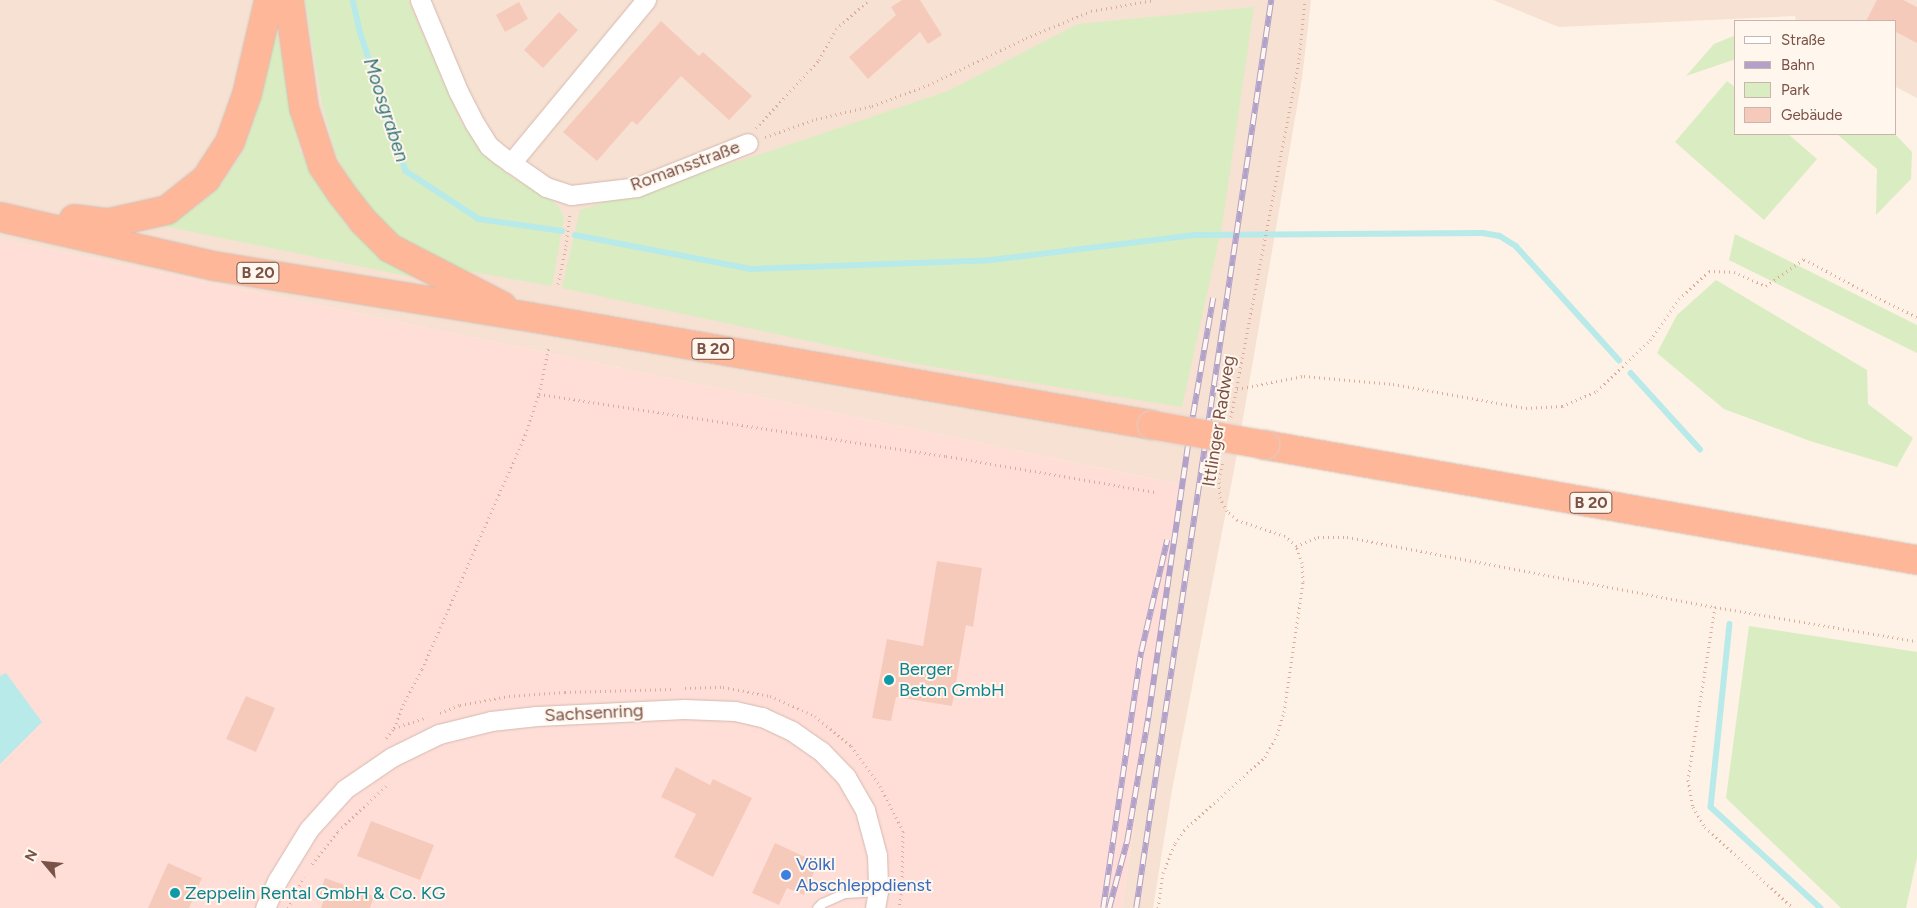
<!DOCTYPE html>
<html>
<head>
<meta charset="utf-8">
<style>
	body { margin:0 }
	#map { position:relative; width:1917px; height:908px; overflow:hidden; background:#fef1e5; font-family:Figtree,sans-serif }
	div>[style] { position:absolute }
	.residential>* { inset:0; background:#f6e1d3 }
	.commercial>* { inset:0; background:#ffded8 }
	.green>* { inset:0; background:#daedc2 }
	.water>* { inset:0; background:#b8eaea }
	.stream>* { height:5.5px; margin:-2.75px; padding:0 2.75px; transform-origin:2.75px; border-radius:2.75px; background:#b8eaea }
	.building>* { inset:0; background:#f6cabb }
	.path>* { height:3px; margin-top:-1.5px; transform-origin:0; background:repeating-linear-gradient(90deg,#dbac9d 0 1px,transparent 0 5px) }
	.roads { filter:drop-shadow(0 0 1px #d4b9ad) drop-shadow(0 0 1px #d4b9ad) }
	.service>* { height:9px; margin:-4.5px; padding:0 4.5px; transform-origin:4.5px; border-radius:4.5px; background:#fff }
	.minor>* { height:19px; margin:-9.5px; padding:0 9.5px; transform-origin:9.5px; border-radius:9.5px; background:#fff }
	.trunk>* { height:28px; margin:-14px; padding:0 14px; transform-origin:14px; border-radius:14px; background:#feb899 }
	.rail>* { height:5.5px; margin-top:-2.75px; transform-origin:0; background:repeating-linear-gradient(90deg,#fff6ed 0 11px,#b2a2c9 0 22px); box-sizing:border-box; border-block:1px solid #b2a2c9 }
	.bridges { filter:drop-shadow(0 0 1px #dacfcc) drop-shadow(0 0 1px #dacfcc) }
	.trunk-bridge>* { height:28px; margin:-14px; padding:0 14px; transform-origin:14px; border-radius:14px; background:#feb899 }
	.dots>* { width:14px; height:14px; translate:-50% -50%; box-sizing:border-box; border:2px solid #fff6ed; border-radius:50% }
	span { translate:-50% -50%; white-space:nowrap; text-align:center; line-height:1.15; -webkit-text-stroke:4px #fff6ed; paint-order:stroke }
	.shield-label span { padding:1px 4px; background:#fff6ed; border:1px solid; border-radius:4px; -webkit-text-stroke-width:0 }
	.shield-label { font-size:16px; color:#7a5248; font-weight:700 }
	.street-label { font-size:18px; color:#7a5248 }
	.culture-label { font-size:18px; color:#0d838f }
	.left { translate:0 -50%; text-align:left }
	.shop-label { font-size:18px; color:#366cbe }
	.water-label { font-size:19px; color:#377779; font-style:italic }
	.legend { position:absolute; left:1734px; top:20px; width:162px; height:115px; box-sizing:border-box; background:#fff6ed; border:1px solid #cab4ab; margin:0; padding:6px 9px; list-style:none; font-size:15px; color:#7a5248 }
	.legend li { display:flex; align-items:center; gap:10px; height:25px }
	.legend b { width:25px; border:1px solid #cab4ab }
	.north { position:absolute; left:20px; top:838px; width:50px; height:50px; -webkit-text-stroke:4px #fff6ed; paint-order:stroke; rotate:298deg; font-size:14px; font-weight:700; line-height:20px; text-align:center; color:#7a5248 }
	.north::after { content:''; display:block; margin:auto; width:18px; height:22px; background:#7a5248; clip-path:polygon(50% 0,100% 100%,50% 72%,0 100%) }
</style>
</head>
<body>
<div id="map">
	<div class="residential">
		<div style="clip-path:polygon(0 0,1311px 0,1302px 78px,1234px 470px,1172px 790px,1153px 908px,1122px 908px,1183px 485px,0 239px)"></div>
		<div style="clip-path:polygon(1493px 0,1917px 0,1917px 98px,1896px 87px,1896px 21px,1796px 21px,1795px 16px,1559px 27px)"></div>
	</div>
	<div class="commercial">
		<div style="clip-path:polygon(0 239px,1183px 485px,1122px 908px,0 908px)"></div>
	</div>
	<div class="green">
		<div style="clip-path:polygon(305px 0,408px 0,462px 124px,486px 155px,512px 178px,547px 196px,559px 207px,564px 218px,552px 286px,456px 269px,420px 255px,383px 226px,358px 195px,336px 155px,322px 104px)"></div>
		<div style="clip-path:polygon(1254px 7px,1222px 226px,1182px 407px,916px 364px,562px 288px,580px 210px,761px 154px,948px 91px,1078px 24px)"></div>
		<div style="clip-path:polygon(275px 22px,300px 150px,320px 187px,350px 230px,393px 263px,422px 279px,154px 224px,194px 209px,220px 186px,243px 152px,261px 99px)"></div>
		<div style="clip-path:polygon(1736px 35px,1736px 59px,1686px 76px,1714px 44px)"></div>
		<div style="clip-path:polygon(1727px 81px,1736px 88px,1736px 134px,1788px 134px,1817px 159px,1764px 220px,1675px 142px)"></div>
		<div style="clip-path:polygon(1837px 134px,1895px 134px,1912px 152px,1911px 179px,1876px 215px,1877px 169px)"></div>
		<div style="clip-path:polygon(1735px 234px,1917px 325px,1917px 353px,1729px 260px)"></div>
		<div style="clip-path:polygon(1716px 280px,1867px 370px,1868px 404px,1913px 438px,1897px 467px,1810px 441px,1724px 409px,1657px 353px,1677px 315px)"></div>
		<div style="clip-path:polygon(1749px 626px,1917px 652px,1917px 858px,1906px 908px,1841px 908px,1726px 798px)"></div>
	</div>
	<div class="water">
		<div style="clip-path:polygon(6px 673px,42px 722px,0 764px,0 676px)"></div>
	</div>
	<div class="stream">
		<div style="left:353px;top:0;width:32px;rotate:77deg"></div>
		<div style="left:360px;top:31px;width:147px;rotate:71.8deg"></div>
		<div style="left:406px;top:171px;width:87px;rotate:33.3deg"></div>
		<div style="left:479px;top:219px;width:84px;rotate:8.2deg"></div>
		<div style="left:575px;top:235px;width:179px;rotate:10.9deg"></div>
		<div style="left:751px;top:269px;width:240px;rotate:-2.1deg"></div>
		<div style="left:991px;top:260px;width:205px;rotate:-7deg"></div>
		<div style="left:1194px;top:235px;width:289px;rotate:-0.4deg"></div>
		<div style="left:1483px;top:233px;width:17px;rotate:10deg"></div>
		<div style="left:1500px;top:236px;width:19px;rotate:32deg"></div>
		<div style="left:1516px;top:246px;width:154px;rotate:47.9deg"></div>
		<div style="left:1631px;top:373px;width:103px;rotate:47.8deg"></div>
		<div style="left:1730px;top:624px;width:184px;rotate:95.9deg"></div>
		<div style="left:1711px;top:807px;width:149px;rotate:42.6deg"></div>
	</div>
	<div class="building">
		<div style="clip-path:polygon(902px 0,920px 0,942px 35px,928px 44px,920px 32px,868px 79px,849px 57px,896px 15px,891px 7px)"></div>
		<div style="clip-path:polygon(1877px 0,1903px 0,1917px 7px,1917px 43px,1896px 32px,1896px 21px,1866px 21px)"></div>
		<div style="clip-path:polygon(519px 2px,528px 19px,505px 32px,496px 15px)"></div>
		<div style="clip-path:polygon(559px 12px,578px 30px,543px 68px,524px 50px)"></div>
		<div style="clip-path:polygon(661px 21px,699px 56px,703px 52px,752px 96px,729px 120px,681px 76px,637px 125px,632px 121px,597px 161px,563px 132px)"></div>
		<div style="clip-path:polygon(937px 561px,982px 568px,973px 627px,966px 625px,952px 706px,896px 697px,891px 721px,872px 718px,887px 639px,923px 646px)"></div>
		<div style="clip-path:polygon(246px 696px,275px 708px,256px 752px,226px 739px)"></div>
		<div style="clip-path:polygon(676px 767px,710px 785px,713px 779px,752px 798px,713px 877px,674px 857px,696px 814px,661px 797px)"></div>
		<div style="clip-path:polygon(371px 821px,434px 845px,420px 880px,357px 856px)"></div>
		<div style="clip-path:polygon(775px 843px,818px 863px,804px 895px,787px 888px,779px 905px,752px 893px)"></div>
		<div style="clip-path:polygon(168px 863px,202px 878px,189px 908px,148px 908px)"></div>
		<div style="clip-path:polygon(325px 878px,374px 896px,370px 908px,321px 908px,325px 896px,319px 894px)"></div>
	</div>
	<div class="path">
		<div style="left:756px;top:128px;width:93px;rotate:-47.2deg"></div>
		<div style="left:819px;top:60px;width:35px;rotate:-61deg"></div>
		<div style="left:836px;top:29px;width:44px;rotate:-41.3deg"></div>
		<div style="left:765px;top:137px;width:54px;rotate:-19.4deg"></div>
		<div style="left:816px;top:119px;width:57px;rotate:-13.1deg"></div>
		<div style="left:872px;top:106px;width:60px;rotate:-20.6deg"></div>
		<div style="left:928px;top:85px;width:109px;rotate:-25.6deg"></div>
		<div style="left:1026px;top:38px;width:70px;rotate:-22.6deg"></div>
		<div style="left:1091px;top:11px;width:64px;rotate:-9.9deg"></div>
		<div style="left:558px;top:284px;width:39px;rotate:-78deg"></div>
		<div style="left:566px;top:246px;width:33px;rotate:-83deg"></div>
		<div style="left:1237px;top:389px;width:68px;rotate:-11deg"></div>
		<div style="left:1304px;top:376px;width:89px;rotate:5.1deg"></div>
		<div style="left:1393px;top:384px;width:135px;rotate:10.2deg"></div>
		<div style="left:1526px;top:408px;width:36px;rotate:-3deg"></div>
		<div style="left:1562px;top:406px;width:38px;rotate:-23deg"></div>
		<div style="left:1597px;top:391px;width:74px;rotate:-43.9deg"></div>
		<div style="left:1650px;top:340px;width:50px;rotate:-54.7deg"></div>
		<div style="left:1679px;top:299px;width:41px;rotate:-43deg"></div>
		<div style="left:1709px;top:271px;width:25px;rotate:2deg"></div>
		<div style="left:1734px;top:272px;width:35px;rotate:24deg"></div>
		<div style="left:1766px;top:286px;width:47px;rotate:-35.4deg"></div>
		<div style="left:1804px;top:259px;width:66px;rotate:28.1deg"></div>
		<div style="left:1862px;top:290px;width:61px;rotate:26.1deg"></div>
		<div style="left:539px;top:394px;width:412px;rotate:8.7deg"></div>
		<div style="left:946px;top:456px;width:212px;rotate:9.8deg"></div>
		<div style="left:1231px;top:417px;width:364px;rotate:-79.2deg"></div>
		<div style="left:1299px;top:59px;width:59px;rotate:-84.2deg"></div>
		<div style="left:1296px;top:546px;width:24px;rotate:-22deg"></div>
		<div style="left:1318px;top:537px;width:29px"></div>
		<div style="left:1347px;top:537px;width:375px;rotate:10.8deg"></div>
		<div style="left:1715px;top:607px;width:175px;rotate:98.9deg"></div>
		<div style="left:1688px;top:780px;width:27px;rotate:80deg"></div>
		<div style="left:1693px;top:807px;width:23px;rotate:59deg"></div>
		<div style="left:1705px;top:827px;width:120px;rotate:42.6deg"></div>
		<div style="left:1715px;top:607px;width:205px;rotate:9.6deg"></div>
		<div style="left:685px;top:688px;width:38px;rotate:-2deg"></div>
		<div style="left:723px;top:687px;width:48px;rotate:10.8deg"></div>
		<div style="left:770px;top:696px;width:49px;rotate:24deg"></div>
		<div style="left:815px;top:716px;width:47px;rotate:39.8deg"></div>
		<div style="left:851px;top:746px;width:49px;rotate:54.1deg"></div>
		<div style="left:880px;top:786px;width:51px;rotate:62.9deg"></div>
		<div style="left:903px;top:831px;width:58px;rotate:91deg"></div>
		<div style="left:902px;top:889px;width:19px;rotate:99deg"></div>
		<div style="left:440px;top:713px;width:22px;rotate:-22deg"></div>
		<div style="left:460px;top:705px;width:50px;rotate:-10.4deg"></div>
		<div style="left:509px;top:696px;width:56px;rotate:-4.1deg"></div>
		<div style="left:565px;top:692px;width:109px;rotate:-1.6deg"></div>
		<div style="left:394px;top:728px;width:35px;rotate:-18deg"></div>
		<div style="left:386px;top:738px;width:13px;rotate:-51deg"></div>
		<div style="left:394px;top:728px;width:29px;rotate:-68deg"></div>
		<div style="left:405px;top:701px;width:36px;rotate:-62deg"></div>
		<div style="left:422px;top:669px;width:256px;rotate:-66.2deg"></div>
		<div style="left:525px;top:435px;width:43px;rotate:-71.1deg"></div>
		<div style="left:539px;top:394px;width:49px;rotate:-78.2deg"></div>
		<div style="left:312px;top:864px;width:42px;rotate:-51.8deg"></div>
		<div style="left:338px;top:831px;width:67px;rotate:-43.2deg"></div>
		<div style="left:288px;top:908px;width:35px;rotate:-63deg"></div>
		<div style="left:1158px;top:908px;width:35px;rotate:-82deg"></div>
		<div style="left:1163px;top:873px;width:32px;rotate:-68deg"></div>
		<div style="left:1175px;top:843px;width:16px;rotate:-55deg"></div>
		<div style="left:1184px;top:830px;width:109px;rotate:-42deg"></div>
		<div style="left:1265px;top:757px;width:25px;rotate:-61deg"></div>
		<div style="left:1277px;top:735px;width:24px;rotate:-73deg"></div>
		<div style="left:1284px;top:712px;width:131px;rotate:-81.7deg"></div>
		<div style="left:1303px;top:582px;width:19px;rotate:-93deg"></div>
		<div style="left:1302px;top:563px;width:18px;rotate:-109deg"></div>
		<div style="left:1296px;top:546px;width:15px;rotate:-138deg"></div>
		<div style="left:1285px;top:536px;width:51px;rotate:-161.6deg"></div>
		<div style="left:1237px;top:520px;width:13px;rotate:-138deg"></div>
		<div style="left:1227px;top:511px;width:15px;rotate:-118deg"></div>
		<div style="left:1220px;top:498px;width:19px;rotate:-93deg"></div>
		<div style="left:1219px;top:479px;width:19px;rotate:-78deg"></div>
	</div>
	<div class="roads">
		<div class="service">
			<div style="left:817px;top:908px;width:7px;rotate:-45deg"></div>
			<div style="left:822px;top:903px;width:24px;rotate:-24deg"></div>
			<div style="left:844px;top:893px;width:34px;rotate:-3deg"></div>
		</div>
		<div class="minor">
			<div style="left:420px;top:0;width:99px;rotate:67.3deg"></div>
			<div style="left:458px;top:91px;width:37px;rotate:63deg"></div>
			<div style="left:475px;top:124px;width:26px;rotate:58deg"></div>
			<div style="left:489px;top:146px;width:14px;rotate:39deg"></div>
			<div style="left:500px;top:155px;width:56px;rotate:34.8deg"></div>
			<div style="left:546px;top:187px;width:26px;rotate:18deg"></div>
			<div style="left:571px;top:195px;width:66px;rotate:-6.9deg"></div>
			<div style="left:637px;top:187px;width:119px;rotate:-21.6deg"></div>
			<div style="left:511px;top:163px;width:212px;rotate:-50.4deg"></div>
			<div style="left:265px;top:908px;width:30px;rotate:-66deg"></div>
			<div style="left:277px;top:881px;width:61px;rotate:-58.4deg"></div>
			<div style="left:309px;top:829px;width:54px;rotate:-48deg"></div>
			<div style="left:345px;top:789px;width:57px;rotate:-34.2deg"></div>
			<div style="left:392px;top:757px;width:52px;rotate:-26.1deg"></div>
			<div style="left:439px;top:734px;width:54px;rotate:-14deg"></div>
			<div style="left:491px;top:721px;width:46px;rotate:-6.2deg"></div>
			<div style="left:537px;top:716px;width:147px;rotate:-2.7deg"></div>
			<div style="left:684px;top:709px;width:51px;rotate:2.2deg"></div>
			<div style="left:735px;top:711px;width:28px;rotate:13deg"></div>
			<div style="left:762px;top:717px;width:33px;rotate:25deg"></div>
			<div style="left:792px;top:731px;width:35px;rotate:35deg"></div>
			<div style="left:821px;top:751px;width:36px;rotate:46deg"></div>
			<div style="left:846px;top:777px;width:38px;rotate:60deg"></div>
			<div style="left:865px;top:810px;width:47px;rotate:75.1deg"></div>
			<div style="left:877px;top:855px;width:36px;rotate:88deg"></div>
			<div style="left:878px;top:891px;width:17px;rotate:100deg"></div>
		</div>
		<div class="trunk">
			<div style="left:289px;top:0;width:109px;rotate:82.1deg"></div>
			<div style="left:304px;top:108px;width:61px;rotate:71.9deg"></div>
			<div style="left:323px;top:166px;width:34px;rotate:56deg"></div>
			<div style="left:342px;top:194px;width:33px;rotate:52deg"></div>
			<div style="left:362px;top:220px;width:40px;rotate:45deg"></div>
			<div style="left:390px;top:248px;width:126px;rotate:27.4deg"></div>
			<div style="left:0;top:217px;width:220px;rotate:12.9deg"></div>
			<div style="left:214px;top:266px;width:308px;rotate:9.2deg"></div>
			<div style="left:518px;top:315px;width:643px;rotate:9.84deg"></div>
			<div style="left:74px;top:219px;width:35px;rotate:7deg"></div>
			<div style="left:109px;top:223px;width:59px;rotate:-12.6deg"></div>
			<div style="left:167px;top:210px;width:50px;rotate:-38.5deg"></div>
			<div style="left:206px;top:179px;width:44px;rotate:-57deg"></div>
			<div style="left:230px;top:142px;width:51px;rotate:-70.5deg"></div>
			<div style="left:247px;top:94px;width:97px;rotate:-76.8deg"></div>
			<div style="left:1265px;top:445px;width:662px;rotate:10deg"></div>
		</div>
	</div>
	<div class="rail">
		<div style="left:1103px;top:908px;width:259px;rotate:-81.6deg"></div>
		<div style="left:1141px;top:652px;width:115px;rotate:-76.9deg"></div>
		<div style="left:1109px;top:908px;width:69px;rotate:-75deg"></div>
		<div style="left:1127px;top:841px;width:125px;rotate:-80.3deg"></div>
		<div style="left:1148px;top:718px;width:284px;rotate:-81.7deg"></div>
		<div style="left:1189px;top:437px;width:141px;rotate:-80.2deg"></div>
		<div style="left:1136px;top:908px;width:918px;rotate:-81.54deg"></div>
	</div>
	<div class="bridges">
		<div class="trunk-bridge">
			<div style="left:1152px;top:425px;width:115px;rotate:10deg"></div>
		</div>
	</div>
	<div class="dots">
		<div style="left:889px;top:680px;background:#0f9aa8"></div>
		<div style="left:786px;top:875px;background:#3f7fe0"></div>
		<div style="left:175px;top:893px;background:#0f9aa8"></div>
	</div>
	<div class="shield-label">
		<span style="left:258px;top:273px">B 20</span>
		<span style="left:713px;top:349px">B 20</span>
		<span style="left:1591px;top:503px">B 20</span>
	</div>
	<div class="street-label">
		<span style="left:685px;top:166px;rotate:-20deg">Romansstraße</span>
		<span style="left:1219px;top:421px;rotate:-81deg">Ittlinger Radweg</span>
		<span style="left:594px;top:713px;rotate:-3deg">Sachsenring</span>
	</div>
	<div class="culture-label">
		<span class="left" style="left:899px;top:680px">Berger<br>Beton GmbH</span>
		<span class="left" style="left:185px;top:893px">Zeppelin Rental GmbH &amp; Co. KG</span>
	</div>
	<div class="shop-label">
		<span class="left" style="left:796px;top:875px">Völkl<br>Abschleppdienst</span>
	</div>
	<div class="water-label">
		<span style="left:386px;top:110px;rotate:72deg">Moosgraben</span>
	</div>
	<ul class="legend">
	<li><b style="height:6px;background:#fff"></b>Straße</li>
	<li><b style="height:6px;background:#b2a2c9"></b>Bahn</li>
	<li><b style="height:14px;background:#daedc2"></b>Park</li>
	<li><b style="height:14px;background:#f6cabb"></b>Gebäude</li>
	</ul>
	<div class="north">N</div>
</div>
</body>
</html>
